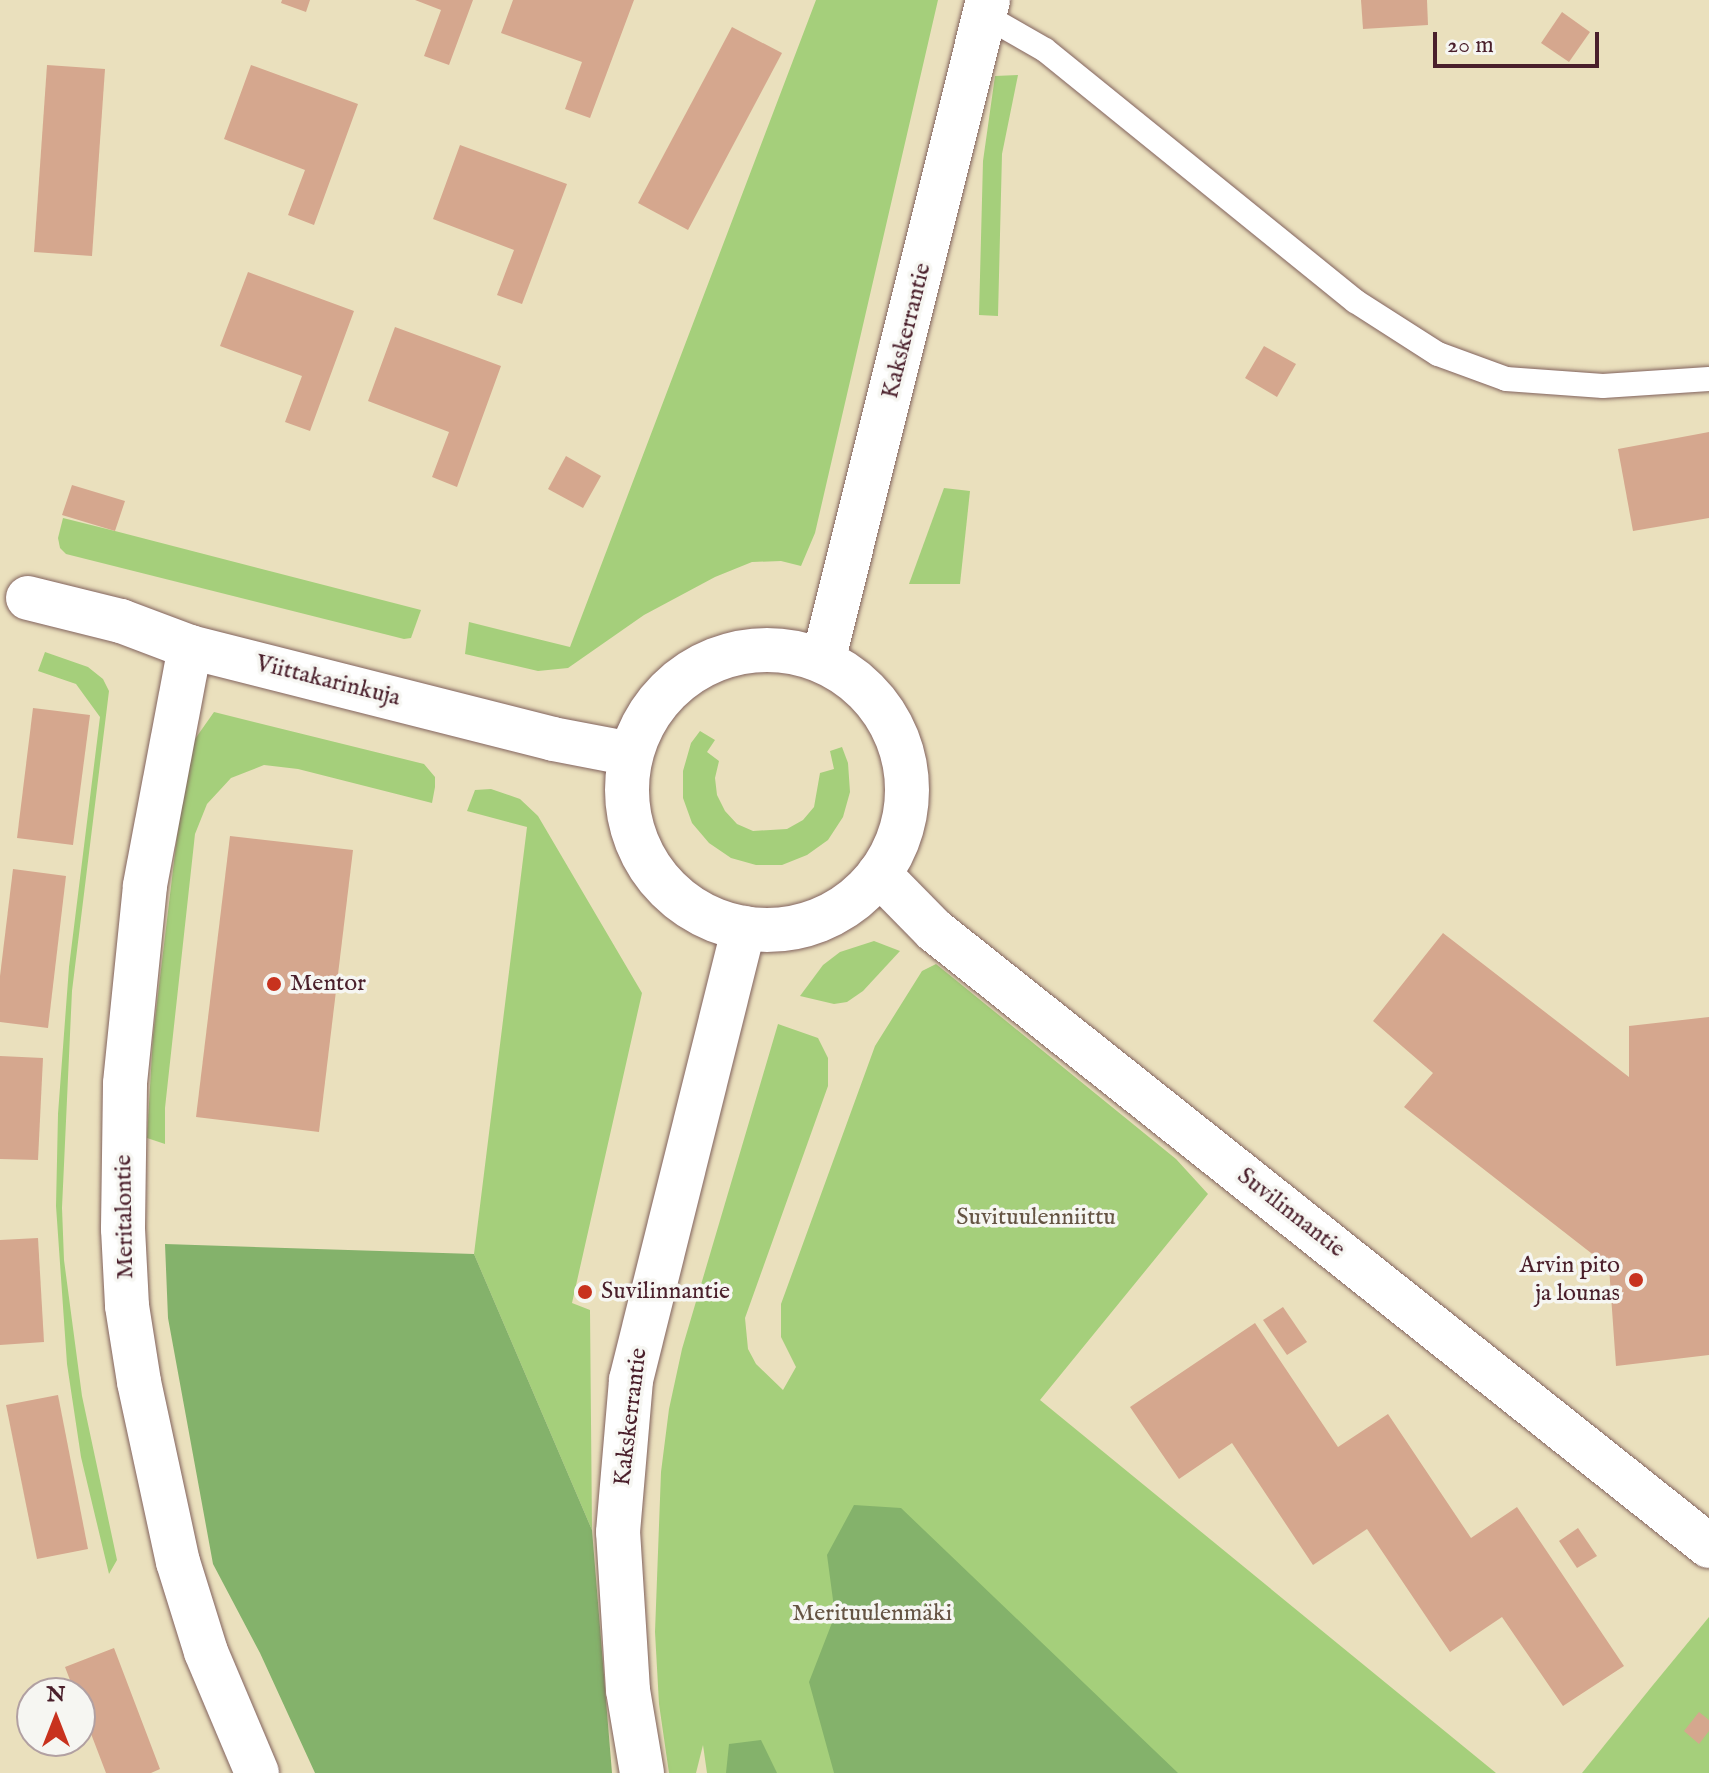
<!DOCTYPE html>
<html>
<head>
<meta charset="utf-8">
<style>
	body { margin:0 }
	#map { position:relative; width:1709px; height:1773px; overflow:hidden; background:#eae0bd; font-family:"IM FELL English",serif }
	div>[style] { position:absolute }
	.green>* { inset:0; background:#a5cf7b }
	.forest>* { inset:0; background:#84b26b }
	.building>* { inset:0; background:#d5a78e }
	.roads { filter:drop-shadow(0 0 2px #82635e) drop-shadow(0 0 2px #82635e) }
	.lane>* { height:24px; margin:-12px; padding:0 12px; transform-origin:12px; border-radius:12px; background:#fff }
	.street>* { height:44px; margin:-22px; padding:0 22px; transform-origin:22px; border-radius:22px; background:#fff }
	.secondary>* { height:44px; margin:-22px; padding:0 22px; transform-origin:22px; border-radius:22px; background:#fff }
	.secondary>.ring { margin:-22px; padding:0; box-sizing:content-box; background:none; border:44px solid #fff; border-radius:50% }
	.dots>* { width:22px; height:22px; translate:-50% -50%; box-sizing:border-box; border:4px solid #f6f6f2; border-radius:50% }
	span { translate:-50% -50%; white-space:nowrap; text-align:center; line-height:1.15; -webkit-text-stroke:7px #f6f6f2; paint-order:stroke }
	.street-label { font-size:24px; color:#4a1f2b }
	.poi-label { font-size:24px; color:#4a1f2b }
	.left { translate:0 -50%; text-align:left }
	.right { translate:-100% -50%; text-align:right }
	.park-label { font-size:24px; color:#655443 }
	.north { position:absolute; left:16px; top:1677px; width:80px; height:80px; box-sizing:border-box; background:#f6f6f2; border:2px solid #b1a0a2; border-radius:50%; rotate:0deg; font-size:22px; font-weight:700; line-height:32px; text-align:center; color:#4a1f2b }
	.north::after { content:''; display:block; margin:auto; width:28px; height:36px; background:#c8321e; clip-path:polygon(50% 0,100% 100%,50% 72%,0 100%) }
	.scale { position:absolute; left:1433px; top:32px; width:166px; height:36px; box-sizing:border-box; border:4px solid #4a1f2b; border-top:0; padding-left:10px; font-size:24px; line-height:28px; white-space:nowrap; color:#4a1f2b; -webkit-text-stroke:6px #f6f6f2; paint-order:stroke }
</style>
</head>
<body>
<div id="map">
	<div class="green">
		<div style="clip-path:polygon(816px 0,938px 0,815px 533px,801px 566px,781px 561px,752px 562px,715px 577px,644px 615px,568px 668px,538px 671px,465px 654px,469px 622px,570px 647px)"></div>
		<div style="clip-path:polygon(1018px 75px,1002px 154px,998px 316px,979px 315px,983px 161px,995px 76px)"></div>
		<div style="clip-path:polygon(944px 488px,970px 491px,960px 584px,909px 584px)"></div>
		<div style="clip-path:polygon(63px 518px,115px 531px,421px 610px,411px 638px,404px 639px,66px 554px,60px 548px,58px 538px)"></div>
		<div style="clip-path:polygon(45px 652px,88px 667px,103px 679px,109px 691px,72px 991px,62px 1208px,64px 1260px,82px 1396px,117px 1560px,109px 1574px,81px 1457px,67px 1364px,56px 1206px,58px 1114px,69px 967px,100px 717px,76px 684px,38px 671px)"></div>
		<div style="clip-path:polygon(214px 712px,424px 764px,435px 777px,435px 787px,432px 803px,298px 769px,264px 765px,231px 778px,207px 804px,195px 834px,165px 1108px,165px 1144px,147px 1138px,153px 1036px,185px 770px,195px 739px)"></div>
		<div style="clip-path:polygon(700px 731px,715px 740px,707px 752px,719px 761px,715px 778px,717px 795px,725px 811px,737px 824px,753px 831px,787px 829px,803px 820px,814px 807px,820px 773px,834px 769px,830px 751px,842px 747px,848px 763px,850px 792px,843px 817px,828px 840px,807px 855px,782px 865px,756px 865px,731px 858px,709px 843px,692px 823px,683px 798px,683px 771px,691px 743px)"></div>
		<div style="clip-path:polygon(491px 789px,520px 799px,538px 816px,642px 993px,572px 1303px,590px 1310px,592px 1530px,474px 1254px,527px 827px,467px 811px,475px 790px)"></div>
		<div style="clip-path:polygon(874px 941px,900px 951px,863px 991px,847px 1002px,834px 1004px,800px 996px,823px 965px,840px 952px)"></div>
		<div style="clip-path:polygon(936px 964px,1176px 1159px,1208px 1194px,1040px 1400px,1496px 1773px,707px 1773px,703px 1745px,696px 1773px,669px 1773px,659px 1704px,655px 1632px,661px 1472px,669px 1409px,682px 1349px,778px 1024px,818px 1038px,828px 1058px,828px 1086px,745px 1318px,748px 1349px,756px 1364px,783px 1390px,796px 1367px,781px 1337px,781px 1304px,875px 1046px,922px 971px)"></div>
		<div style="clip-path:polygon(1709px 1617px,1709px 1773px,1582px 1773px,1653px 1685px)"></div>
	</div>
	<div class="forest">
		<div style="clip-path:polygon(165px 1244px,474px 1254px,592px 1530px,612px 1773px,315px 1773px,260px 1653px,213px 1564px,168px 1318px)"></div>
		<div style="clip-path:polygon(854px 1505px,901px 1508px,1178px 1773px,834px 1773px,809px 1682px,835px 1615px,827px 1555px)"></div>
		<div style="clip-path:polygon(761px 1740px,777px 1773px,726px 1773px,729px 1744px)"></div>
	</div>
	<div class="building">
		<div style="clip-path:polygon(282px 0,310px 0,306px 12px,281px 3px)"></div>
		<div style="clip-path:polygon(415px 0,473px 0,449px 65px,424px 56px,441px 10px)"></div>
		<div style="clip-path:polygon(513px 0,634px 0,590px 118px,565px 109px,582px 62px,501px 33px)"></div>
		<div style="clip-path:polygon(1361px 0,1427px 0,1428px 25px,1363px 29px)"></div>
		<div style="clip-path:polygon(1562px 12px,1590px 32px,1569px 62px,1541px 43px)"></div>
		<div style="clip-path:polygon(732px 27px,782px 53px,688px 230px,638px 203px)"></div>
		<div style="clip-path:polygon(47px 65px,105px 69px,92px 256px,34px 252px)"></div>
		<div style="clip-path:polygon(251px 65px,358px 104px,314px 225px,288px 215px,305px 170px,224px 139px)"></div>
		<div style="clip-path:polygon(460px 145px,567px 184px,522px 304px,497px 295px,514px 250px,433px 219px)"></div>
		<div style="clip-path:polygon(248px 272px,354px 311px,310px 431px,285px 422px,302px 376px,220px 346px)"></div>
		<div style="clip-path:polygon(395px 327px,501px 366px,457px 487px,432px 477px,449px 432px,368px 401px)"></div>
		<div style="clip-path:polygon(1264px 346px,1296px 364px,1277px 397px,1245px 378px)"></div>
		<div style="clip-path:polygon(1709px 432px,1709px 518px,1633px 531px,1618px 449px)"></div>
		<div style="clip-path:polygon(566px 456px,601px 476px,583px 508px,548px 489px)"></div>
		<div style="clip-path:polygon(72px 485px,125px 501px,115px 531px,62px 515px)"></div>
		<div style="clip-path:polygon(33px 708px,90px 715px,73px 845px,17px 838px)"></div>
		<div style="clip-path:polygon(230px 836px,353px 850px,319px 1132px,196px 1117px)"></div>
		<div style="clip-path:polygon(13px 869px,66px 876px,48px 1028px,0 1022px,0 976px)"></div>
		<div style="clip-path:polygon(1443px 933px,1629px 1077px,1629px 1026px,1709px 1017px,1709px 1355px,1616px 1366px,1609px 1267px,1404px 1107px,1433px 1073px,1373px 1021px)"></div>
		<div style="clip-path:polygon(0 1056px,43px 1058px,38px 1160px,0 1159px)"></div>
		<div style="clip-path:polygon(38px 1238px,44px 1342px,0 1345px,0 1240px)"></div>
		<div style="clip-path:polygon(1283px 1307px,1307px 1342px,1287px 1355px,1263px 1320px)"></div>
		<div style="clip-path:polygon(1255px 1323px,1338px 1447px,1388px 1414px,1471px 1538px,1517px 1507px,1624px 1666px,1563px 1706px,1502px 1617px,1450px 1652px,1367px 1529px,1313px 1565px,1232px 1443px,1179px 1479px,1130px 1407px)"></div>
		<div style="clip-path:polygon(58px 1395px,88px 1549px,37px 1559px,6px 1405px)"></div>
		<div style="clip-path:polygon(1578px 1528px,1597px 1556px,1577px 1568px,1559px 1541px)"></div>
		<div style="clip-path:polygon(114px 1648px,160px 1769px,151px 1773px,106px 1773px,80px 1705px,80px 1693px,75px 1693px,65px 1667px)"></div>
		<div style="clip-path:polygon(1699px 1712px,1709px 1720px,1709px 1731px,1699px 1744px,1684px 1731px)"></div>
	</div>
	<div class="roads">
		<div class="lane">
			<div style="left:984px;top:15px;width:70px;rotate:29.8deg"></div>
			<div style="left:1045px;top:50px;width:399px;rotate:39deg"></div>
			<div style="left:1355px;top:301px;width:98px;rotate:32.6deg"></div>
			<div style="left:1438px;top:354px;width:72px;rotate:20.2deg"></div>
			<div style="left:1506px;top:379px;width:97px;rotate:4.1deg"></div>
			<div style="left:1603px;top:386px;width:106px;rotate:-3.8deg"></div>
		</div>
		<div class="street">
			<div style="left:28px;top:598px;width:96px;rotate:13.9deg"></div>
			<div style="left:121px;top:621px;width:74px;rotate:20.6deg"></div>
			<div style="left:190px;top:647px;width:374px;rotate:14.2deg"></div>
			<div style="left:553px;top:739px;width:79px;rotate:10.9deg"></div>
			<div style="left:190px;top:647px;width:243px;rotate:100.7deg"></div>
			<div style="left:145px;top:886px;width:199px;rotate:95.8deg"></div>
			<div style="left:125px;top:1084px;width:145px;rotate:90.8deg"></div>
			<div style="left:123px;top:1229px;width:77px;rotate:87deg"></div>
			<div style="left:127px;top:1306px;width:77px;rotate:81deg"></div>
			<div style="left:139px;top:1382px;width:184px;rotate:77.8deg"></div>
			<div style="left:178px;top:1562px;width:94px;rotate:72.7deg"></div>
			<div style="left:206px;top:1652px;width:131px;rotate:67.1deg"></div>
			<div style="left:879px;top:874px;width:78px;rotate:45.5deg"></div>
			<div style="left:934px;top:930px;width:990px;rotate:38.48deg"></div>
		</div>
		<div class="secondary">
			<div class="ring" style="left:627px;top:650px;width:236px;height:236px"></div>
			<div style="left:823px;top:661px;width:681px;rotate:-75.98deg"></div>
			<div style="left:642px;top:1773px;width:84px;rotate:-99.6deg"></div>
			<div style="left:628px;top:1690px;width:158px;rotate:-93.6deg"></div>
			<div style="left:618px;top:1532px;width:153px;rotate:-85.1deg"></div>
			<div style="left:631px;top:1380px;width:466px;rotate:-76deg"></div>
		</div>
	</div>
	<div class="dots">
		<div style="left:274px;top:984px;background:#c8321e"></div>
		<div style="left:1636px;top:1280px;background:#c8321e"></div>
		<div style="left:585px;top:1292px;background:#c8321e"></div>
	</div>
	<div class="street-label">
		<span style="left:907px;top:331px;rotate:-76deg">Kakskerrantie</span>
		<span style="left:328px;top:681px;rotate:14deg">Viittakarinkuja</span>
		<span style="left:1291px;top:1213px;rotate:38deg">Suvilinnantie</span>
		<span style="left:125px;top:1217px;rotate:-91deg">Meritalontie</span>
		<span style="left:631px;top:1417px;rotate:-83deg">Kakskerrantie</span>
	</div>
	<div class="poi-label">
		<span class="left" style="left:290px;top:984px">Mentor</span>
		<span class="right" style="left:1620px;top:1280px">Arvin pito<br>ja lounas</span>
		<span class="left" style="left:601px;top:1292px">Suvilinnantie</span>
	</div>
	<div class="park-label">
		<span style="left:1036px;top:1218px">Suvituulenniittu</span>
		<span style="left:872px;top:1614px">Merituulenmäki</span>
	</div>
	<div class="north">N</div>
	<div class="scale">20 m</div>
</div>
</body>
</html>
